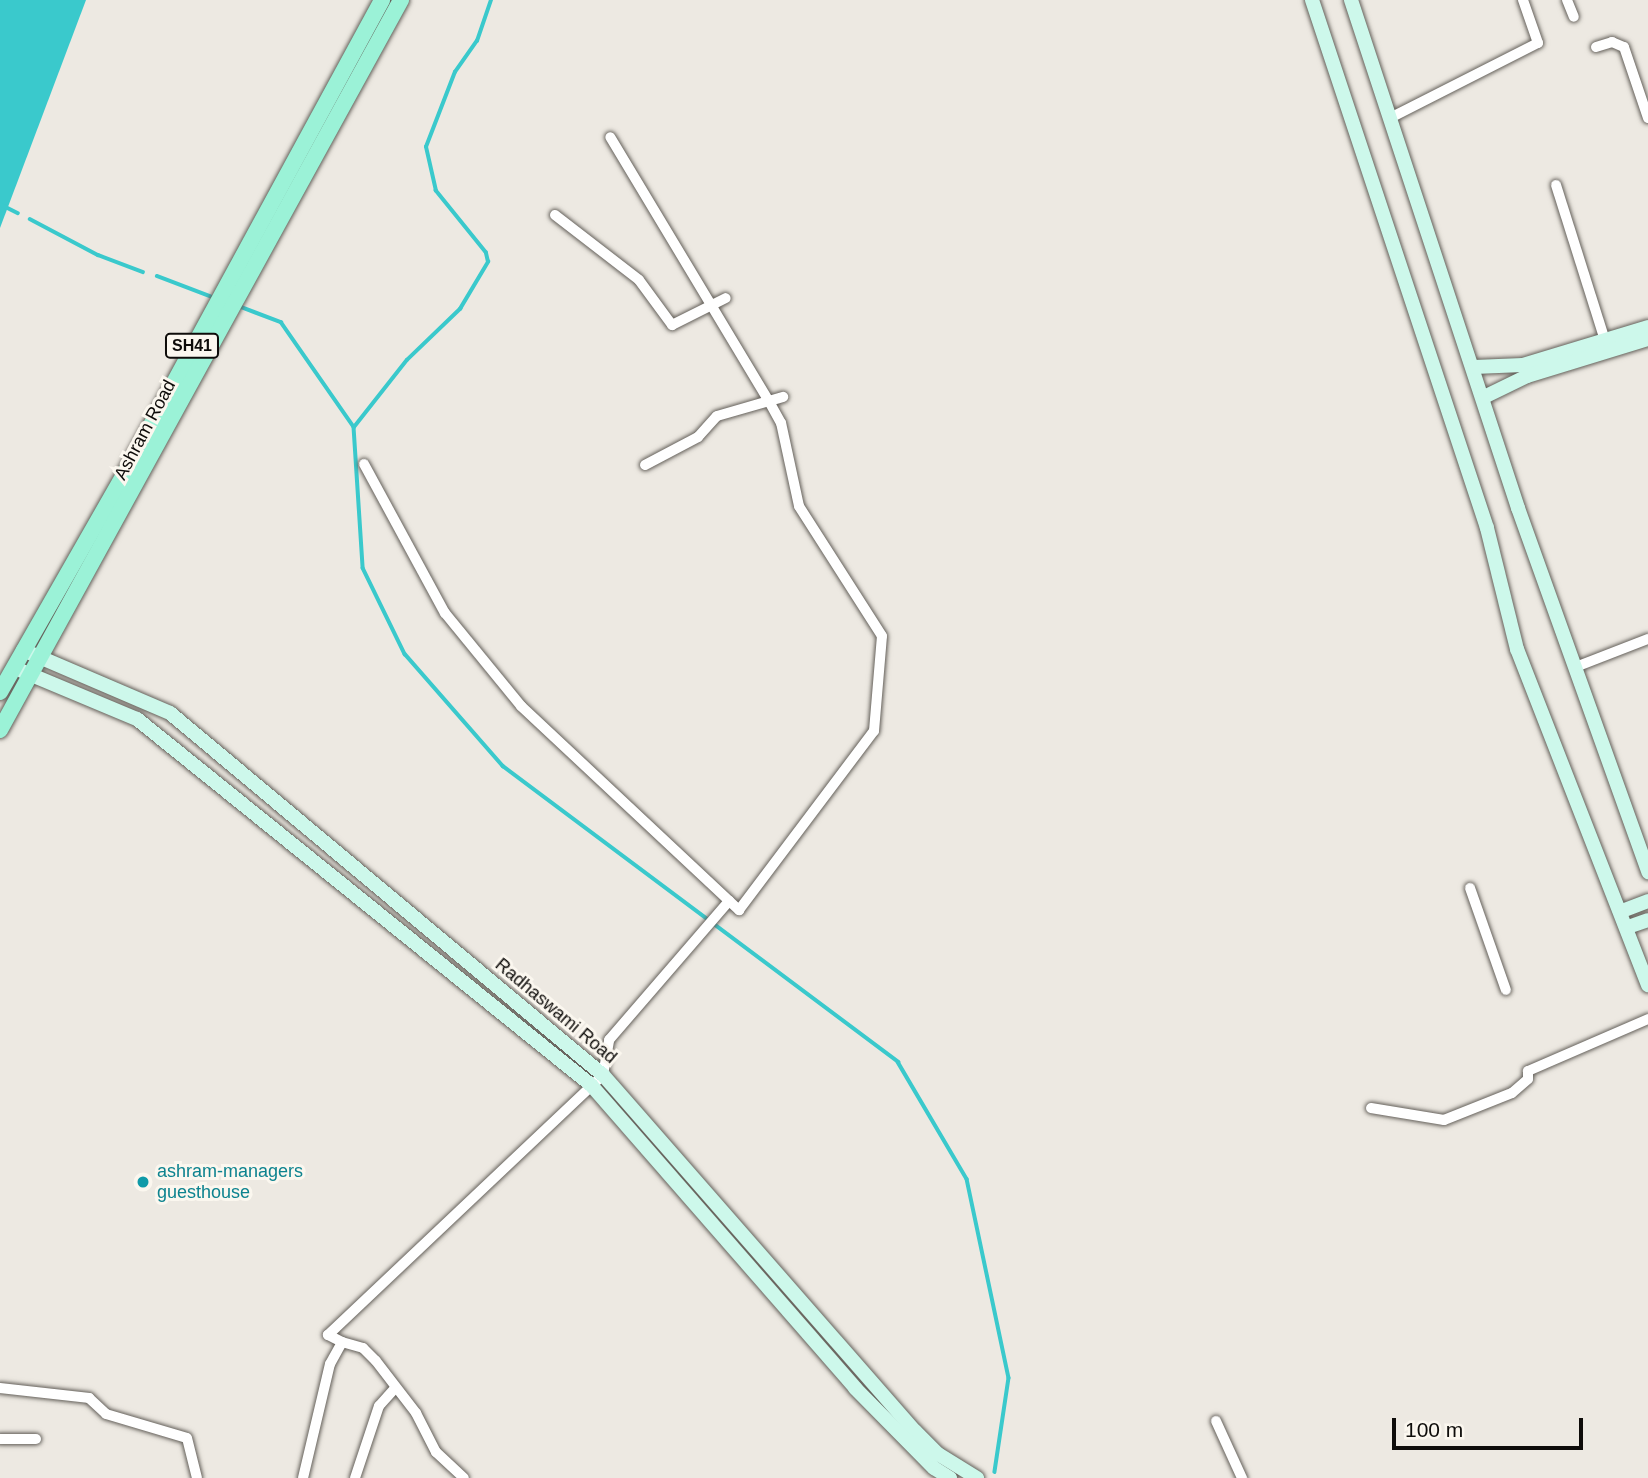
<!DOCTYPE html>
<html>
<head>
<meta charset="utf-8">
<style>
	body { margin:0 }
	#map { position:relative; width:1648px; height:1478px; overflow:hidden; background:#ede9e2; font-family:Arial,sans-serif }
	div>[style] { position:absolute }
	.water>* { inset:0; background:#3ac9cc }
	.stream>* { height:3.5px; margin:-1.75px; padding:0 1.75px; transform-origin:1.75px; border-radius:1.75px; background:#3ac9cc }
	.roads { filter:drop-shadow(0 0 2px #64605a) drop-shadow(0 0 2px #64605a) }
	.street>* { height:10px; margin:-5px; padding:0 5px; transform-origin:5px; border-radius:5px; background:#fff }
	.secondary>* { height:14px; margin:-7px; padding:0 7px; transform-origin:7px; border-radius:7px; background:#cdf8eb }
	.primary>* { height:16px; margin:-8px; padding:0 8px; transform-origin:8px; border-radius:8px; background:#9bf2d7 }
	.dots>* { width:19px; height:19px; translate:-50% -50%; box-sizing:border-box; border:4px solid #fbf7ef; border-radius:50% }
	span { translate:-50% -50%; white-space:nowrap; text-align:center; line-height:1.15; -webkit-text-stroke:6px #fbf7ef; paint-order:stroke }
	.shield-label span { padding:2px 5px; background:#fbf7ef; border:2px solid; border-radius:5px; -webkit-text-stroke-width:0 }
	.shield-label { font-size:16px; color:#0e0c0a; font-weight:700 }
	.street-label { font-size:18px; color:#0e0c0a }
	.culture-label { font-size:18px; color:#0d838f }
	.left { translate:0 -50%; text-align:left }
	.scale { position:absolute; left:1392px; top:1418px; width:191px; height:32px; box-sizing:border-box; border:4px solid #0e0c0a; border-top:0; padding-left:9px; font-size:21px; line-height:24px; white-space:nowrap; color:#0e0c0a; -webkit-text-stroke:5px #fbf7ef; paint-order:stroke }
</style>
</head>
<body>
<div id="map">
	<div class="water">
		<div style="clip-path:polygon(0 0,86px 0,0 228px)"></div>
	</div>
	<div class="stream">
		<div style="left:0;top:204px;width:20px;rotate:27deg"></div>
		<div style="left:30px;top:219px;width:77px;rotate:27.9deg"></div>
		<div style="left:98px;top:255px;width:48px;rotate:20.7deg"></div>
		<div style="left:157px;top:276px;width:57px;rotate:20.7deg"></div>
		<div style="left:241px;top:307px;width:43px;rotate:20.6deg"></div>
		<div style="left:281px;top:322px;width:128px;rotate:55.2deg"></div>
		<div style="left:354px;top:427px;width:141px;rotate:86.3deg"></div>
		<div style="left:363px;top:568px;width:96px;rotate:64deg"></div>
		<div style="left:405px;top:654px;width:149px;rotate:48.8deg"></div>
		<div style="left:503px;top:766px;width:494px;rotate:36.8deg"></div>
		<div style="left:898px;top:1062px;width:136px;rotate:59.5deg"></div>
		<div style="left:967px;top:1179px;width:203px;rotate:78.1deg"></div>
		<div style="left:1009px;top:1378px;width:95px;rotate:98.5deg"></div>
		<div style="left:354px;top:427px;width:85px;rotate:-51.7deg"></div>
		<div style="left:407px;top:360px;width:74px;rotate:-43.9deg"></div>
		<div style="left:460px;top:309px;width:55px;rotate:-59.2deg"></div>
		<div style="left:488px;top:262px;width:9px;rotate:-103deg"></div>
		<div style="left:486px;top:253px;width:80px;rotate:-128.9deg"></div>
		<div style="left:436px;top:191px;width:45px;rotate:-102.8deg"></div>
		<div style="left:426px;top:147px;width:80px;rotate:-68.9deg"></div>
		<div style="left:455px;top:72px;width:38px;rotate:-55deg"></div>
		<div style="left:477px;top:41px;width:43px;rotate:-71.1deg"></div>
	</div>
	<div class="roads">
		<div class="street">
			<div style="left:1567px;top:0;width:18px;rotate:68deg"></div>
			<div style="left:1596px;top:47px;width:17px;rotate:-17deg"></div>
			<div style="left:1612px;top:42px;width:13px;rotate:23deg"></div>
			<div style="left:1624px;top:47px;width:75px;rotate:71.3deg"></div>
			<div style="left:1390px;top:118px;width:166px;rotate:-26.9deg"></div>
			<div style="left:1538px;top:43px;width:46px;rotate:-109.2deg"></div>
			<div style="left:1556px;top:185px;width:163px;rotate:72.5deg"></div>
			<div style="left:555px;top:215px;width:106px;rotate:37.7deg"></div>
			<div style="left:639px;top:280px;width:56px;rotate:53.7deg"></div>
			<div style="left:672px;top:325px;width:60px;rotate:-26.6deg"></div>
			<div style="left:364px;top:464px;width:170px;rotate:61.5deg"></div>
			<div style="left:445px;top:613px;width:120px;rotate:50.7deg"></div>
			<div style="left:521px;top:706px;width:299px;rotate:43.1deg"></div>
			<div style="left:739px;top:910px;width:224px;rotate:-53deg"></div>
			<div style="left:874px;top:731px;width:95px;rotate:-85.2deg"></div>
			<div style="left:882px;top:636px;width:154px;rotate:-122.6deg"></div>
			<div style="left:799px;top:506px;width:85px;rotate:-102.2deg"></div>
			<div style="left:781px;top:423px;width:23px;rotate:-119deg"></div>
			<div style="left:770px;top:403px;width:310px;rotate:-121deg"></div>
			<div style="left:645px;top:465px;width:60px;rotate:-27.8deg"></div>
			<div style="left:698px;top:437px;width:28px;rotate:-48deg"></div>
			<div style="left:717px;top:416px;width:69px;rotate:-16.1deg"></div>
			<div style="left:1578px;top:666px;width:75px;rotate:-21.1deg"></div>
			<div style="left:1470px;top:888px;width:108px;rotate:70.6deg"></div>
			<div style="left:1371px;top:1108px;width:74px;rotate:9.3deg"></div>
			<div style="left:1444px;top:1120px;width:73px;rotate:-21.7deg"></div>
			<div style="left:1512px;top:1093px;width:21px;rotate:-41deg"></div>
			<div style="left:1528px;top:1079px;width:8px;rotate:-90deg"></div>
			<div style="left:1528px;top:1071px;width:131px;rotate:-23.4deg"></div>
			<div style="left:342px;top:1342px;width:16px;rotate:-153deg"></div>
			<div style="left:328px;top:1335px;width:378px;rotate:-43.4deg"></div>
			<div style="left:603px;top:1075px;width:36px;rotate:-80deg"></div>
			<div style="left:609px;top:1040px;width:184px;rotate:-49.2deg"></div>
			<div style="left:0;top:1388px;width:90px;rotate:6.4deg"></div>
			<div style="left:89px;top:1398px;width:23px;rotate:43deg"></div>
			<div style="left:106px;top:1414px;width:84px;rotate:16.5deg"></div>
			<div style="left:187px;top:1438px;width:41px;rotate:76deg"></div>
			<div style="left:1216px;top:1421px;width:63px;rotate:65.5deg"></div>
			<div style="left:0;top:1439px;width:36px"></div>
			<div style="left:303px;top:1478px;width:117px;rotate:-76.7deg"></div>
			<div style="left:330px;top:1364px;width:25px;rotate:-61deg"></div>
			<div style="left:342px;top:1342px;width:22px;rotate:16deg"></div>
			<div style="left:363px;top:1348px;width:18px;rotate:45deg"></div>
			<div style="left:376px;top:1361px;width:66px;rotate:52.4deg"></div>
			<div style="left:416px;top:1413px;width:44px;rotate:62.9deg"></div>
			<div style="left:436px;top:1452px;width:38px;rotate:43deg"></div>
			<div style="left:355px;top:1478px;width:76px;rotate:-71.6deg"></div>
			<div style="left:379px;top:1406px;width:24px;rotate:-48deg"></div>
		</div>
		<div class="secondary">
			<div style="left:1312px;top:0;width:556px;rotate:71.66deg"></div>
			<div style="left:1487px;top:528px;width:125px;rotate:76.1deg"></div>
			<div style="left:1517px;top:649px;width:361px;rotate:68.7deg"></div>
			<div style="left:1351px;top:0;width:535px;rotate:71.8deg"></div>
			<div style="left:1518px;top:508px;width:387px;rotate:70.3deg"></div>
			<div style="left:1474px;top:367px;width:49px;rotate:-2.3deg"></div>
			<div style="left:1523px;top:365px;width:131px;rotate:-16.9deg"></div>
			<div style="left:1484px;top:397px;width:48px;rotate:-26deg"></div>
			<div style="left:1527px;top:376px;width:127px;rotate:-17deg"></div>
			<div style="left:23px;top:650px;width:160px;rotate:23.2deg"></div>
			<div style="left:170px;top:713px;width:564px;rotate:39.9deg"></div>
			<div style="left:603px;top:1075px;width:473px;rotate:48.8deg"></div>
			<div style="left:915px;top:1431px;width:33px;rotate:45deg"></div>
			<div style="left:938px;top:1454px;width:46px;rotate:31.6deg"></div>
			<div style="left:22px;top:671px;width:125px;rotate:22.7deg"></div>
			<div style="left:137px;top:719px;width:583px;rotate:38.87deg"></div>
			<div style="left:591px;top:1085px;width:402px;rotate:48.9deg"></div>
			<div style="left:855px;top:1388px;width:112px;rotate:45.4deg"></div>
			<div style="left:934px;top:1468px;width:19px;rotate:32deg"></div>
			<div style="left:1622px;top:911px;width:28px;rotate:-21deg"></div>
			<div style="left:1628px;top:927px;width:21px;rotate:-19deg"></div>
		</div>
		<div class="primary">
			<div style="left:0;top:692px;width:254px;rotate:-60.3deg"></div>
			<div style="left:126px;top:471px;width:536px;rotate:-61.47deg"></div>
			<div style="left:0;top:730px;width:833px;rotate:-61.22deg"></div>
		</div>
	</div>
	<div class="dots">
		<div style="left:143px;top:1182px;background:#0f9aa8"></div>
	</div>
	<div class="shield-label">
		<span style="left:192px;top:346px">SH41</span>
	</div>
	<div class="street-label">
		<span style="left:145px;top:430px;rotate:-62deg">Ashram Road</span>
		<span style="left:556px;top:1011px;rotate:40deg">Radhaswami Road</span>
	</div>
	<div class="culture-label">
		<span class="left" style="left:157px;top:1182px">ashram-managers<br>guesthouse</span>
	</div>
	<div class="scale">100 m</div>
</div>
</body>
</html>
